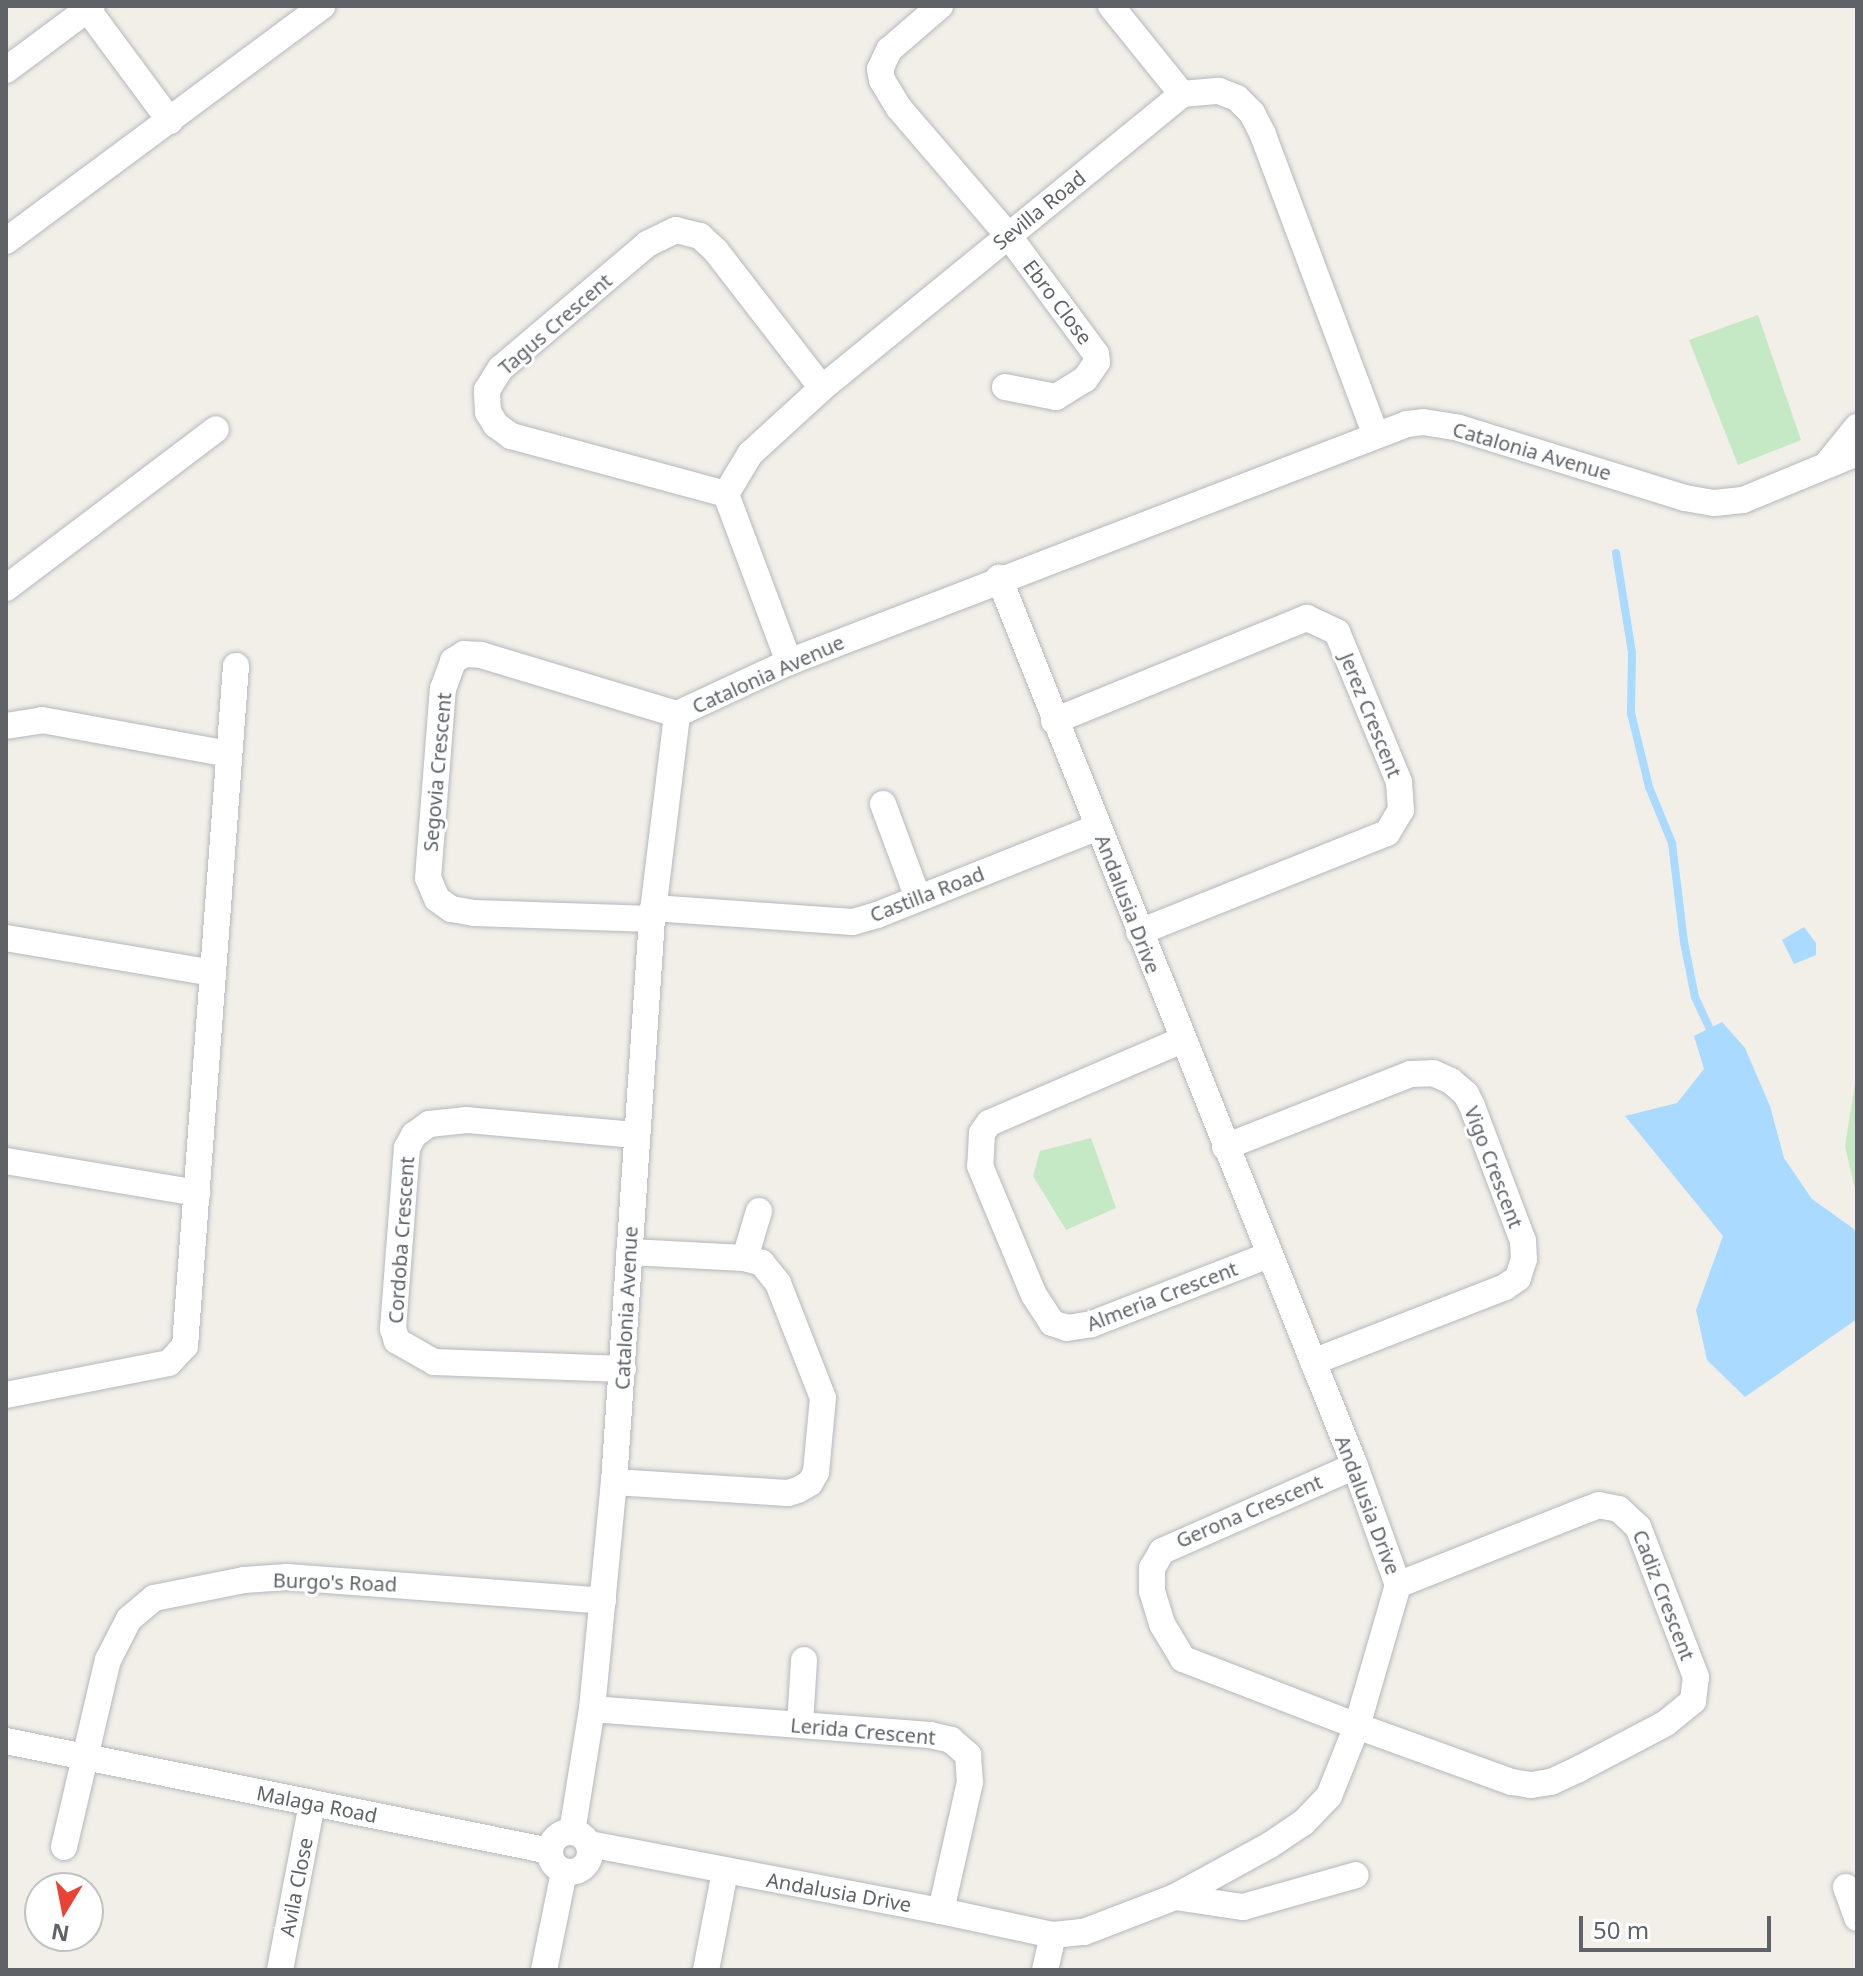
<!DOCTYPE html>
<html>
<head>
<meta charset="utf-8">
<style>
	body { margin:0 }
	#map { position:relative; width:1863px; height:1976px; overflow:hidden; background:#f1efe8; font-family:"Noto Sans",sans-serif }
	div>[style] { position:absolute }
	.green>* { inset:0; background:#c5e8c5 }
	.water>* { inset:0; background:#aadaff }
	.stream>* { height:8px; margin:-4px; padding:0 4px; transform-origin:4px; border-radius:4px; background:#aadaff }
	.roads { filter:drop-shadow(0 0 2px #b5b8bc) drop-shadow(0 0 2px #b5b8bc) }
	.minor>* { height:26px; margin:-13px; padding:0 13px; transform-origin:13px; border-radius:13px; background:#fff }
	.minor>.ring { margin:-13px; padding:0; box-sizing:content-box; background:none; border:26px solid #fff; border-radius:50% }
	span { translate:-50% -50%; white-space:nowrap; text-align:center; line-height:1.15; -webkit-text-stroke:6px #fff; paint-order:stroke }
	.street-label { font-size:20px; color:#5f6368 }
	.frame { position:absolute; inset:0; border:8px solid #5f6368; pointer-events:none }
	.north { position:absolute; left:24px; top:1872px; width:80px; height:80px; box-sizing:border-box; background:#fff; border:2px solid #bfc1c3; border-radius:50%; rotate:190deg; font-size:22px; font-weight:700; line-height:32px; text-align:center; color:#5f6368 }
	.north::after { content:''; display:block; margin:auto; width:28px; height:36px; background:#ea4335; clip-path:polygon(50% 0,100% 100%,50% 72%,0 100%) }
	.scale { position:absolute; left:1579px; top:1916px; width:192px; height:36px; box-sizing:border-box; border:4px solid #5f6368; border-top:0; padding-left:10px; font-size:24px; line-height:28px; white-space:nowrap; color:#5f6368; -webkit-text-stroke:6px #fff; paint-order:stroke }
</style>
</head>
<body>
<div id="map">
	<div class="green">
		<div style="clip-path:polygon(1758px 315px,1801px 440px,1738px 465px,1689px 340px)"></div>
		<div style="clip-path:polygon(1857px 1071px,1857px 1198px,1845px 1146px)"></div>
		<div style="clip-path:polygon(1091px 1138px,1116px 1208px,1066px 1230px,1033px 1176px,1040px 1151px)"></div>
	</div>
	<div class="water">
		<div style="clip-path:polygon(1804px 927px,1816px 943px,1816px 955px,1794px 964px,1782px 940px)"></div>
		<div style="clip-path:polygon(1722px 1022px,1745px 1048px,1770px 1106px,1784px 1158px,1812px 1199px,1854px 1229px,1857px 1240px,1857px 1319px,1745px 1397px,1707px 1360px,1696px 1310px,1723px 1236px,1625px 1116px,1677px 1103px,1704px 1069px,1694px 1036px)"></div>
	</div>
	<div class="stream">
		<div style="left:1616px;top:553px;width:101px;rotate:80.9deg"></div>
		<div style="left:1632px;top:653px;width:60px;rotate:91deg"></div>
		<div style="left:1631px;top:713px;width:76px;rotate:76.3deg"></div>
		<div style="left:1649px;top:787px;width:61px;rotate:67.7deg"></div>
		<div style="left:1672px;top:843px;width:100px;rotate:83.1deg"></div>
		<div style="left:1684px;top:942px;width:56px;rotate:78.7deg"></div>
		<div style="left:1695px;top:997px;width:45px;rotate:65.1deg"></div>
	</div>
	<div class="roads">
		<div class="minor">
			<div style="left:85px;top:6px;width:143px;rotate:53.5deg"></div>
			<div style="left:940px;top:6px;width:67px;rotate:139.2deg"></div>
			<div style="left:889px;top:50px;width:21px;rotate:115deg"></div>
			<div style="left:880px;top:69px;width:11px;rotate:80deg"></div>
			<div style="left:882px;top:80px;width:33px;rotate:59deg"></div>
			<div style="left:899px;top:108px;width:167px;rotate:49.4deg"></div>
			<div style="left:1008px;top:235px;width:148px;rotate:53.5deg"></div>
			<div style="left:1096px;top:354px;width:8px;rotate:83deg"></div>
			<div style="left:1097px;top:362px;width:21px;rotate:125deg"></div>
			<div style="left:1085px;top:379px;width:34px;rotate:148deg"></div>
			<div style="left:1056px;top:397px;width:52px;rotate:-168.9deg"></div>
			<div style="left:1111px;top:6px;width:113px;rotate:51.1deg"></div>
			<div style="left:6px;top:70px;width:107px;rotate:-36.7deg"></div>
			<div style="left:6px;top:241px;width:394px;rotate:-36.6deg"></div>
			<div style="left:1827px;top:464px;width:48px;rotate:-51deg"></div>
			<div style="left:726px;top:494px;width:223px;rotate:-164.9deg"></div>
			<div style="left:511px;top:436px;width:19px;rotate:-144deg"></div>
			<div style="left:496px;top:425px;width:15px;rotate:-122deg"></div>
			<div style="left:488px;top:412px;width:22px;rotate:-93deg"></div>
			<div style="left:487px;top:390px;width:26px;rotate:-58deg"></div>
			<div style="left:501px;top:368px;width:192px;rotate:-40.3deg"></div>
			<div style="left:647px;top:244px;width:32px;rotate:-26deg"></div>
			<div style="left:676px;top:230px;width:25px;rotate:14deg"></div>
			<div style="left:700px;top:236px;width:22px;rotate:43deg"></div>
			<div style="left:716px;top:251px;width:173px;rotate:52.3deg"></div>
			<div style="left:6px;top:588px;width:263px;rotate:-37.1deg"></div>
			<div style="left:789px;top:662px;width:179px;rotate:-110.6deg"></div>
			<div style="left:726px;top:494px;width:47px;rotate:-59deg"></div>
			<div style="left:750px;top:454px;width:98px;rotate:-42.5deg"></div>
			<div style="left:822px;top:388px;width:465px;rotate:-39.2deg"></div>
			<div style="left:1182px;top:94px;width:37px;rotate:-5deg"></div>
			<div style="left:1219px;top:91px;width:19px;rotate:21deg"></div>
			<div style="left:1237px;top:98px;width:21px;rotate:45deg"></div>
			<div style="left:1252px;top:113px;width:25px;rotate:63deg"></div>
			<div style="left:1263px;top:135px;width:318px;rotate:69.4deg"></div>
			<div style="left:677px;top:714px;width:123px;rotate:-24.9deg"></div>
			<div style="left:789px;top:662px;width:662px;rotate:-21.06deg"></div>
			<div style="left:1407px;top:424px;width:16px;rotate:-7deg"></div>
			<div style="left:1423px;top:422px;width:36px;rotate:9deg"></div>
			<div style="left:1459px;top:428px;width:237px;rotate:17.2deg"></div>
			<div style="left:1685px;top:498px;width:29px;rotate:10deg"></div>
			<div style="left:1714px;top:503px;width:29px;rotate:-6deg"></div>
			<div style="left:1743px;top:500px;width:123px;rotate:-22.4deg"></div>
			<div style="left:1054px;top:721px;width:273px;rotate:-22.2deg"></div>
			<div style="left:1307px;top:618px;width:33px;rotate:25deg"></div>
			<div style="left:1337px;top:632px;width:162px;rotate:67.5deg"></div>
			<div style="left:1399px;top:782px;width:28px;rotate:86deg"></div>
			<div style="left:1401px;top:810px;width:27px;rotate:121deg"></div>
			<div style="left:1387px;top:833px;width:267px;rotate:158.2deg"></div>
			<div style="left:6px;top:726px;width:36px;rotate:-9deg"></div>
			<div style="left:42px;top:720px;width:190px;rotate:10.3deg"></div>
			<div style="left:883px;top:804px;width:100px;rotate:69.6deg"></div>
			<div style="left:653px;top:908px;width:200px;rotate:4deg"></div>
			<div style="left:853px;top:922px;width:25px;rotate:-16deg"></div>
			<div style="left:877px;top:915px;width:238px;rotate:-21.7deg"></div>
			<div style="left:652px;top:919px;width:178px;rotate:-178.1deg"></div>
			<div style="left:474px;top:913px;width:23px;rotate:-170deg"></div>
			<div style="left:451px;top:909px;width:17px;rotate:-144deg"></div>
			<div style="left:437px;top:899px;width:23px;rotate:-113deg"></div>
			<div style="left:428px;top:878px;width:190px;rotate:-85.5deg"></div>
			<div style="left:443px;top:689px;width:30px;rotate:-70deg"></div>
			<div style="left:453px;top:661px;width:13px;rotate:-32deg"></div>
			<div style="left:464px;top:654px;width:17px;rotate:3deg"></div>
			<div style="left:481px;top:655px;width:205px;rotate:16.8deg"></div>
			<div style="left:6px;top:938px;width:210px;rotate:9.6deg"></div>
			<div style="left:1182px;top:1040px;width:210px;rotate:156.7deg"></div>
			<div style="left:989px;top:1123px;width:12px;rotate:125deg"></div>
			<div style="left:982px;top:1133px;width:33px;rotate:93deg"></div>
			<div style="left:980px;top:1166px;width:140px;rotate:67.3deg"></div>
			<div style="left:1034px;top:1295px;width:33px;rotate:57deg"></div>
			<div style="left:1052px;top:1323px;width:16px;rotate:18deg"></div>
			<div style="left:1067px;top:1328px;width:25px;rotate:-9deg"></div>
			<div style="left:1092px;top:1324px;width:190px;rotate:-21.3deg"></div>
			<div style="left:1225px;top:1147px;width:199px;rotate:-21.5deg"></div>
			<div style="left:1410px;top:1074px;width:23px;rotate:-2deg"></div>
			<div style="left:1433px;top:1073px;width:20px;rotate:24deg"></div>
			<div style="left:1451px;top:1081px;width:20px;rotate:41deg"></div>
			<div style="left:1466px;top:1094px;width:13px;rotate:63deg"></div>
			<div style="left:1472px;top:1106px;width:144px;rotate:69.3deg"></div>
			<div style="left:1523px;top:1241px;width:18px;rotate:87deg"></div>
			<div style="left:1524px;top:1259px;width:20px;rotate:108deg"></div>
			<div style="left:1518px;top:1278px;width:16px;rotate:145deg"></div>
			<div style="left:1505px;top:1287px;width:206px;rotate:158.7deg"></div>
			<div style="left:6px;top:1161px;width:194px;rotate:9.5deg"></div>
			<div style="left:745px;top:1258px;width:49px;rotate:-73.4deg"></div>
			<div style="left:623px;top:1369px;width:189px;rotate:-177.9deg"></div>
			<div style="left:434px;top:1362px;width:43px;rotate:-150.4deg"></div>
			<div style="left:397px;top:1341px;width:13px;rotate:-108deg"></div>
			<div style="left:393px;top:1329px;width:182px;rotate:-85.6deg"></div>
			<div style="left:407px;top:1148px;width:15px;rotate:-62deg"></div>
			<div style="left:414px;top:1135px;width:19px;rotate:-36deg"></div>
			<div style="left:429px;top:1124px;width:38px;rotate:-6deg"></div>
			<div style="left:467px;top:1120px;width:170px;rotate:5.1deg"></div>
			<div style="left:6px;top:1395px;width:166px;rotate:-11.1deg"></div>
			<div style="left:169px;top:1363px;width:23px;rotate:-47deg"></div>
			<div style="left:185px;top:1346px;width:682px;rotate:-85.71deg"></div>
			<div style="left:1355px;top:1466px;width:211px;rotate:156.2deg"></div>
			<div style="left:1162px;top:1551px;width:20px;rotate:120deg"></div>
			<div style="left:1152px;top:1568px;width:23px;rotate:90deg"></div>
			<div style="left:1152px;top:1591px;width:34px;rotate:73deg"></div>
			<div style="left:1162px;top:1624px;width:41px;rotate:59deg"></div>
			<div style="left:1183px;top:1659px;width:186px;rotate:21.1deg"></div>
			<div style="left:1357px;top:1726px;width:165px;rotate:19.9deg"></div>
			<div style="left:1512px;top:1782px;width:19px;rotate:9deg"></div>
			<div style="left:1531px;top:1785px;width:20px;rotate:-9deg"></div>
			<div style="left:1551px;top:1782px;width:29px;rotate:-25deg"></div>
			<div style="left:1577px;top:1770px;width:101px;rotate:-27.8deg"></div>
			<div style="left:1666px;top:1723px;width:35px;rotate:-39deg"></div>
			<div style="left:1693px;top:1701px;width:24px;rotate:-83deg"></div>
			<div style="left:1696px;top:1677px;width:161px;rotate:-111.1deg"></div>
			<div style="left:1638px;top:1527px;width:26px;rotate:-137deg"></div>
			<div style="left:1619px;top:1509px;width:20px;rotate:-169deg"></div>
			<div style="left:1599px;top:1505px;width:14px;rotate:159deg"></div>
			<div style="left:1586px;top:1510px;width:202px;rotate:158.3deg"></div>
			<div style="left:614px;top:1482px;width:174px;rotate:3.6deg"></div>
			<div style="left:788px;top:1493px;width:10px;rotate:-17deg"></div>
			<div style="left:798px;top:1490px;width:14px;rotate:-30deg"></div>
			<div style="left:810px;top:1483px;width:13px;rotate:-61deg"></div>
			<div style="left:816px;top:1472px;width:74px;rotate:-84.6deg"></div>
			<div style="left:823px;top:1398px;width:123px;rotate:-111.4deg"></div>
			<div style="left:778px;top:1283px;width:26px;rotate:-129deg"></div>
			<div style="left:762px;top:1263px;width:18px;rotate:-164deg"></div>
			<div style="left:745px;top:1258px;width:116px;rotate:-177deg"></div>
			<div style="left:592px;top:1709px;width:339px;rotate:4.4deg"></div>
			<div style="left:930px;top:1735px;width:22px;rotate:13deg"></div>
			<div style="left:951px;top:1740px;width:23px;rotate:41deg"></div>
			<div style="left:968px;top:1755px;width:27px;rotate:86deg"></div>
			<div style="left:970px;top:1782px;width:132px;rotate:102.7deg"></div>
			<div style="left:800px;top:1724px;width:64px;rotate:-86.4deg"></div>
			<div style="left:6px;top:1741px;width:555px;rotate:11.43deg"></div>
			<div class="ring" style="left:550px;top:1832px;width:14px;height:14px"></div>
			<div style="left:572px;top:1832px;width:125px;rotate:-80.8deg"></div>
			<div style="left:592px;top:1709px;width:228px;rotate:-84.5deg"></div>
			<div style="left:614px;top:1482px;width:564px;rotate:-86.14deg"></div>
			<div style="left:652px;top:919px;width:207px;rotate:-83deg"></div>
			<div style="left:589px;top:1844px;width:358px;rotate:10.8deg"></div>
			<div style="left:941px;top:1911px;width:115px;rotate:12.1deg"></div>
			<div style="left:1053px;top:1935px;width:31px;rotate:-6deg"></div>
			<div style="left:1084px;top:1932px;width:97px;rotate:-21deg"></div>
			<div style="left:1175px;top:1897px;width:108px;rotate:-28.7deg"></div>
			<div style="left:1270px;top:1845px;width:40px;rotate:-34deg"></div>
			<div style="left:1303px;top:1823px;width:37px;rotate:-46deg"></div>
			<div style="left:1329px;top:1796px;width:75px;rotate:-68.2deg"></div>
			<div style="left:1357px;top:1726px;width:147px;rotate:-73.8deg"></div>
			<div style="left:1398px;top:1585px;width:127px;rotate:-109.9deg"></div>
			<div style="left:1355px;top:1466px;width:957px;rotate:-111.85deg"></div>
			<div style="left:64px;top:1847px;width:192px;rotate:-76.8deg"></div>
			<div style="left:108px;top:1660px;width:46px;rotate:-62.9deg"></div>
			<div style="left:129px;top:1619px;width:33px;rotate:-40deg"></div>
			<div style="left:154px;top:1598px;width:92px;rotate:-11.3deg"></div>
			<div style="left:244px;top:1580px;width:43px;rotate:-4deg"></div>
			<div style="left:287px;top:1577px;width:317px;rotate:4.3deg"></div>
			<div style="left:1846px;top:1887px;width:33px;rotate:70deg"></div>
			<div style="left:1175px;top:1897px;width:69px;rotate:8.4deg"></div>
			<div style="left:1243px;top:1907px;width:117px;rotate:-15.8deg"></div>
			<div style="left:280px;top:1970px;width:169px;rotate:-79.1deg"></div>
			<div style="left:544px;top:1970px;width:100px;rotate:-78.5deg"></div>
			<div style="left:706px;top:1970px;width:101px;rotate:-79.1deg"></div>
			<div style="left:1045px;top:1970px;width:36px;rotate:-77deg"></div>
		</div>
	</div>
	<div class="street-label">
		<span style="left:1039px;top:210px;rotate:-39deg">Sevilla Road</span>
		<span style="left:1058px;top:302px;rotate:53deg">Ebro Close</span>
		<span style="left:555px;top:324px;rotate:-41deg">Tagus Crescent</span>
		<span style="left:1532px;top:451px;rotate:16deg">Catalonia Avenue</span>
		<span style="left:768px;top:674px;rotate:-24deg">Catalonia Avenue</span>
		<span style="left:1371px;top:715px;rotate:68deg">Jerez Crescent</span>
		<span style="left:437px;top:772px;rotate:-85deg">Segovia Crescent</span>
		<span style="left:927px;top:894px;rotate:-21deg">Castilla Road</span>
		<span style="left:1128px;top:904px;rotate:69deg">Andalusia Drive</span>
		<span style="left:1494px;top:1167px;rotate:69deg">Vigo Crescent</span>
		<span style="left:401px;top:1240px;rotate:-86deg">Cordoba Crescent</span>
		<span style="left:1162px;top:1296px;rotate:-21deg">Almeria Crescent</span>
		<span style="left:626px;top:1308px;rotate:-87deg">Catalonia Avenue</span>
		<span style="left:1368px;top:1505px;rotate:69deg">Andalusia Drive</span>
		<span style="left:1249px;top:1511px;rotate:-23deg">Gerona Crescent</span>
		<span style="left:335px;top:1582px;rotate:2deg">Burgo's Road</span>
		<span style="left:1664px;top:1595px;rotate:69deg">Cadiz Crescent</span>
		<span style="left:863px;top:1731px;rotate:5deg">Lerida Crescent</span>
		<span style="left:317px;top:1804px;rotate:11deg">Malaga Road</span>
		<span style="left:296px;top:1887px;rotate:-79deg">Avila Close</span>
		<span style="left:839px;top:1892px;rotate:10deg">Andalusia Drive</span>
	</div>
	<div class="frame"></div>
	<div class="north">N</div>
	<div class="scale">50 m</div>
</div>
</body>
</html>
